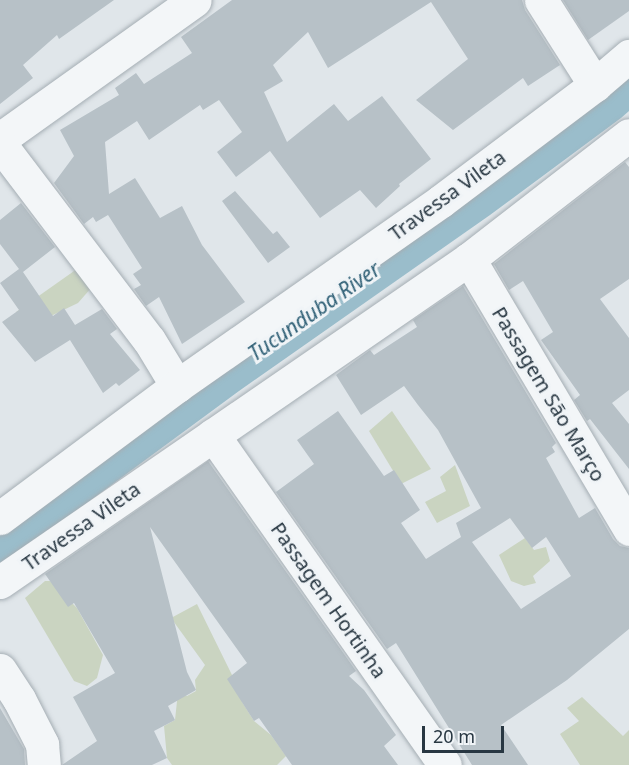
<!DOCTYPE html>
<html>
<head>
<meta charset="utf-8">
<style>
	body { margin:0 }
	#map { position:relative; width:629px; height:765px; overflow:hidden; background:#e0e6ea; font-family:"Noto Sans",sans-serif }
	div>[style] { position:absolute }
	.green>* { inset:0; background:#cad4c1 }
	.water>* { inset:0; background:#9abdcb }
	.building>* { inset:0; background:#b7c1c7 }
	.roads { filter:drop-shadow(0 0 2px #a5aeb4) drop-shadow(0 0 2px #a5aeb4) }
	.minor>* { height:33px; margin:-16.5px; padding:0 16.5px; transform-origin:16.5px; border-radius:16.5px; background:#f3f6f8 }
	span { translate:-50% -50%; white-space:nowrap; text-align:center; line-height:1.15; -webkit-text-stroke:6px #f0f4f7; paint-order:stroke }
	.street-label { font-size:20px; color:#283742 }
	.water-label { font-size:21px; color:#316177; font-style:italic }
	.scale { position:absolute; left:422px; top:726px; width:82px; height:27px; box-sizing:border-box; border:3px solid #283742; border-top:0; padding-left:8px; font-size:18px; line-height:21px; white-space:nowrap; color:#283742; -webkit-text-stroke:4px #f0f4f7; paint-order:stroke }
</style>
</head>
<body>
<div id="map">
	<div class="green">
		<div style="clip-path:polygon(84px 264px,92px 287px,78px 303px,30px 326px,16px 312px)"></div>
		<div style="clip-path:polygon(392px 411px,431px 469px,401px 484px,369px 431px)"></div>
		<div style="clip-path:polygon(455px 465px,470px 506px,437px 523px,425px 502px,446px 491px,440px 477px)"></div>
		<div style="clip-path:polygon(525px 538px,534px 550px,546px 547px,550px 561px,533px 576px,536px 583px,524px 586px,511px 581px,499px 555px)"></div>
		<div style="clip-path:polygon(45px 581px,50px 581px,77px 608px,103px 655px,97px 678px,87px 686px,74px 681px,25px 598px)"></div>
		<div style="clip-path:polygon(197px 604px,232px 675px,246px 691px,242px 702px,254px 721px,271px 735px,286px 756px,277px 765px,172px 765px,167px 758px,164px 726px,175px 720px,178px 692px,187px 696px,196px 691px,195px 680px,205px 665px,171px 618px)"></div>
		<div style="clip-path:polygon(582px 697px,623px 736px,629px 730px,629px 765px,580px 765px,560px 734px,579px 721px,567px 708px)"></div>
	</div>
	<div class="water">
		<div style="clip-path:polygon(629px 70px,629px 111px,621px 118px,490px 215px,239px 391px,0 567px,0 529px)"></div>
	</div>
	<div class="building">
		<div style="clip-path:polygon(0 0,114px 0,59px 39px,57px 35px,23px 65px,33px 78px,0 104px)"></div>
		<div style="clip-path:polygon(232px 0,522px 0,525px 10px,560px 65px,528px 86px,523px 78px,453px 130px,416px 100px,468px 59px,431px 2px,328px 68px,308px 32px,273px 65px,283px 81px,264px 92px,287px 142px,334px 104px,348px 121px,382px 96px,431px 159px,399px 184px,400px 186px,376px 208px,360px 190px,320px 218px,270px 151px,236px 177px,217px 152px,242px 132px,219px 100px,203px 110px,200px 105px,149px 140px,137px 121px,105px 142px,109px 194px,135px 178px,160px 218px,182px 206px,202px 245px,245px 302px,182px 344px,159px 297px,146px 306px,134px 289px,141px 285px,133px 274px,142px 268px,108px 215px,96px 222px,93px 217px,84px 224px,54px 183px,74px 156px,60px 130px,119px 95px,115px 88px,136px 73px,144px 84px,192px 53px,181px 37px)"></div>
		<div style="clip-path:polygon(563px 0,629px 0,629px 11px,588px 40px)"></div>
		<div style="clip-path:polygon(625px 162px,629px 167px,629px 279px,600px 299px,629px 338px,629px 390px,612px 403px,629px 424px,629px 469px,590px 419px,587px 421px,574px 400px,580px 395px,541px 340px,553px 332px,523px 281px,509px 290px,494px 264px)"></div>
		<div style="clip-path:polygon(235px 191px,273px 234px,277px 231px,290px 247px,268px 263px,222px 201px)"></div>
		<div style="clip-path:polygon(21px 203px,55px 247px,23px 272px,53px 316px,64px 308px,75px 325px,102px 309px,117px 329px,110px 334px,140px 370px,119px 386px,116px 383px,103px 393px,70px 340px,35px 362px,2px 322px,19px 310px,0 283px,19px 269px,0 244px,0 220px)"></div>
		<div style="clip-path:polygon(evenodd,463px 286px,556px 443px,552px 447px,555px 452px,546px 458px,579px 518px,595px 508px,613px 539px,620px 546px,629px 548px,629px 629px,567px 680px,501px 725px,528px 765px,472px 765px,396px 643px,387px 649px,276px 492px,314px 464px,297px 440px,338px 411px,384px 476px,394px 470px,420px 510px,401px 523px,426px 559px,461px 537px,456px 523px,481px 508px,438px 430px,418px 405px,404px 386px,361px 415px,336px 375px,370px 350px,374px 355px,417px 327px,413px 320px,463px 286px,510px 518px,532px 548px,546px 537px,571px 576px,521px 609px,472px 542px,510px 518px)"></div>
		<div style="clip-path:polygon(208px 461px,356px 671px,349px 676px,364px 690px,396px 735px,384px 746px,398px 765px,292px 765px,259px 718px,254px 721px,227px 679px,247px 663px,150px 527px,187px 672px,196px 690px,168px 706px,175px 720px,154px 731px,167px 758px,152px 765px,62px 765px,97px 741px,73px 697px,115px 673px,74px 603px,68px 607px,45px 574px)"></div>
		<div style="clip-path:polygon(0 708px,24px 749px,25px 765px,0 765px)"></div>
	</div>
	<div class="roads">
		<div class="minor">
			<div style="left:541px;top:0;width:101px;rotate:57.6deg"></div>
			<div style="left:0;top:139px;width:239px;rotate:-35.5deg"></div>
			<div style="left:0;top:144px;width:246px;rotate:52.8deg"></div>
			<div style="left:149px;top:340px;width:54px;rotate:58.7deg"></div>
			<div style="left:469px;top:259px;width:314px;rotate:59.3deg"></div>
			<div style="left:213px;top:435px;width:403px;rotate:54.9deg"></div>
			<div style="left:0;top:518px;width:221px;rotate:-36.7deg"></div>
			<div style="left:177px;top:386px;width:322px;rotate:-35deg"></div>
			<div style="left:441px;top:201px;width:193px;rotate:-37deg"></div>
			<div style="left:595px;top:85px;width:45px;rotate:-40.5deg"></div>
			<div style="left:0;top:582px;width:569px;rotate:-34.56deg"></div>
			<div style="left:469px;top:259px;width:202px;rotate:-37.8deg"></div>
			<div style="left:0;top:670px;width:35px;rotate:57deg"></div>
			<div style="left:19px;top:699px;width:51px;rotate:62.9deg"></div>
			<div style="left:42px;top:744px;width:21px;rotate:85deg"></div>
		</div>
	</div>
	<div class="street-label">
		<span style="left:447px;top:195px;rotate:-36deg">Travessa Vileta</span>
		<span style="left:549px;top:394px;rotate:59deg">Passagem São Março</span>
		<span style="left:81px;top:526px;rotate:-35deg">Travessa Vileta</span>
		<span style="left:329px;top:600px;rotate:55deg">Passagem Hortinha</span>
	</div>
	<div class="water-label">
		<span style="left:314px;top:311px;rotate:-35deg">Tucunduba River</span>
	</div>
	<div class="scale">20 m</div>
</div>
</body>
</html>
